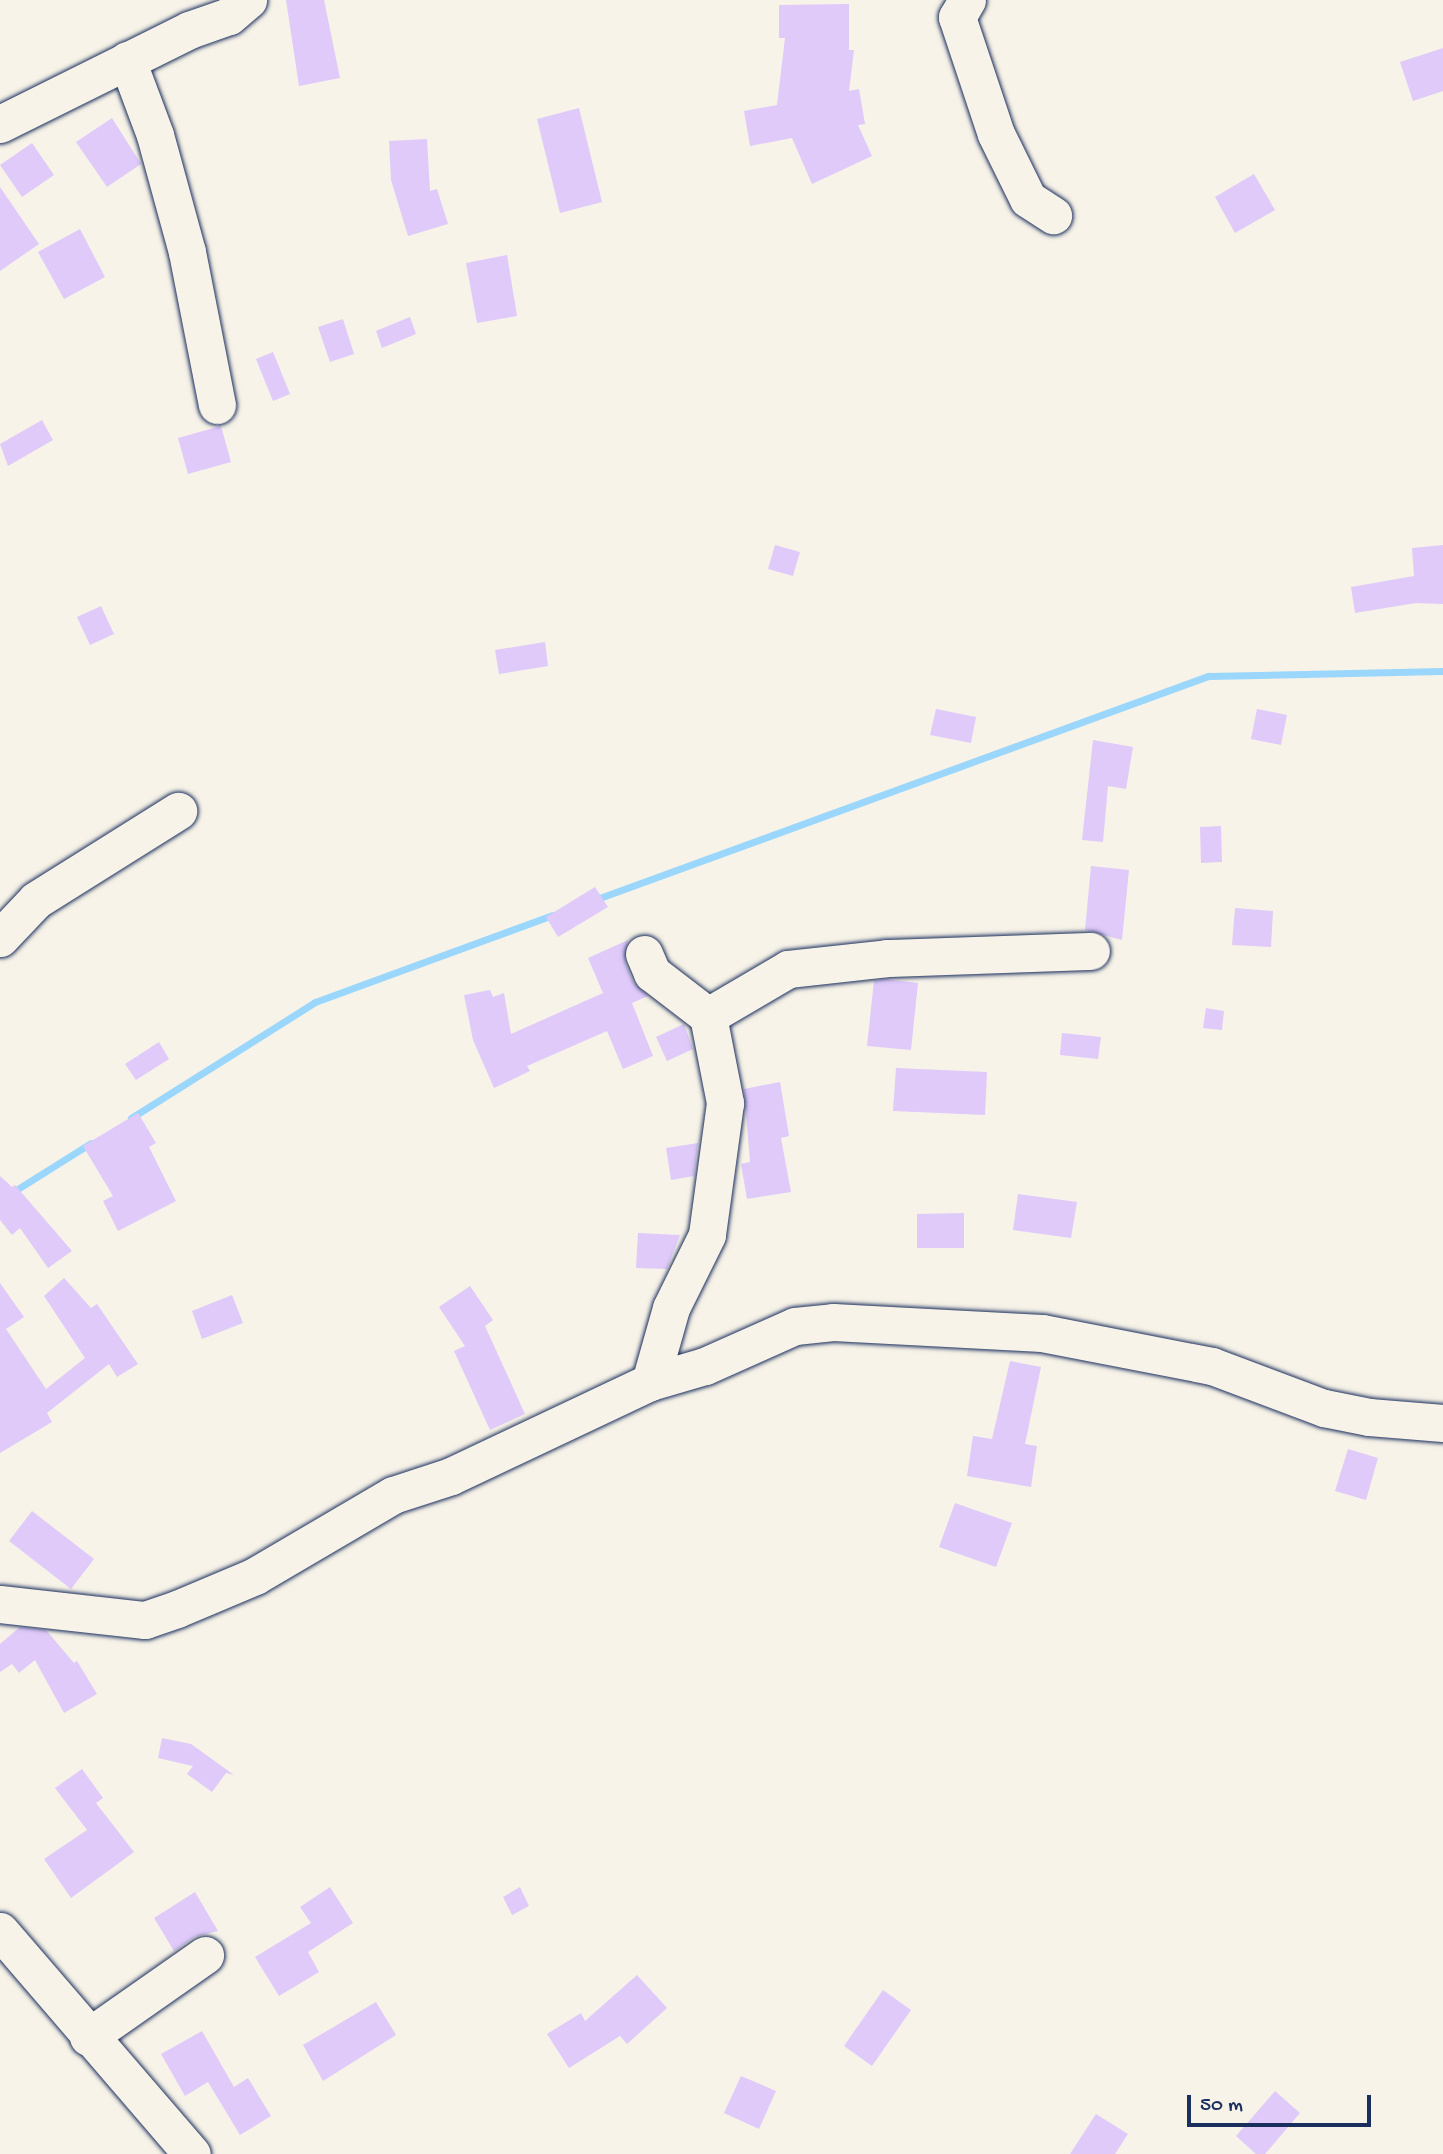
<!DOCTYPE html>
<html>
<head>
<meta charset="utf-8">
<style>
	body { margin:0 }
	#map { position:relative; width:1443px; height:2154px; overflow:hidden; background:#f7f3e8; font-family:"Gochi Hand",sans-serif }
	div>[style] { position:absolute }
	.stream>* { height:7px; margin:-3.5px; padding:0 3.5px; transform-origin:3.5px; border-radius:3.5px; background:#9bd7fc }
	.building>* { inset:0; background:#dfcafa }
	.roads { filter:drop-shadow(0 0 2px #1b2f5e) drop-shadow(0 0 2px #1b2f5e) }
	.minor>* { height:37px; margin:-18.5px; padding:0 18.5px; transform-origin:18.5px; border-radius:18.5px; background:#f7f3e8 }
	span { translate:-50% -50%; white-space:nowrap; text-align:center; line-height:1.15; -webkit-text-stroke:5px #f7f3e8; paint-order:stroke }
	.scale { position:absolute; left:1187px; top:2095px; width:184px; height:32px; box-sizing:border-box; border:4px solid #1b2f5e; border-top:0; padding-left:9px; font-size:21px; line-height:24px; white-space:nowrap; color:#1b2f5e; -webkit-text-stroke:5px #f7f3e8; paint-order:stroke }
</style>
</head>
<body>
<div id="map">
	<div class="stream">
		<div style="left:594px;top:900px;width:654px;rotate:-20.04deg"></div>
		<div style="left:1208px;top:676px;width:235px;rotate:-1.2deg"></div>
		<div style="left:131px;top:1118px;width:218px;rotate:-32.2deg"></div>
		<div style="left:315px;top:1002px;width:253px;rotate:-20.1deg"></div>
		<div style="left:0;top:1200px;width:107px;rotate:-32.1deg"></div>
	</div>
	<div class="building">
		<div style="clip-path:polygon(286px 0,324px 0,340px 78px,299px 86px)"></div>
		<div style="clip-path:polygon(849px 4px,849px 50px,854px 50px,849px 91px,859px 89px,865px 124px,858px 125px,872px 156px,812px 184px,792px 138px,750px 146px,744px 111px,777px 105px,785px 38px,779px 38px,779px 5px)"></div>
		<div style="clip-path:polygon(1443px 48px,1443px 91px,1413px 101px,1400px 62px)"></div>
		<div style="clip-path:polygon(579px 108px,602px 202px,560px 213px,537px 119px)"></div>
		<div style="clip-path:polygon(112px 118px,141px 164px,107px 187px,76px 142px)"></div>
		<div style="clip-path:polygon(427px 139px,430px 191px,437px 189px,448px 224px,408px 236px,391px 180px,389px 141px)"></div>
		<div style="clip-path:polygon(32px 143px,54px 175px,22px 197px,0 165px)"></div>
		<div style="clip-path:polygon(1254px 174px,1275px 210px,1235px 233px,1215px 197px)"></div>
		<div style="clip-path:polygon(0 187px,39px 244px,0 271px)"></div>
		<div style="clip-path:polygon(80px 229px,105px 277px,64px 299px,38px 252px)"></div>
		<div style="clip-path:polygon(507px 255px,517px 316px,477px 323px,466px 263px)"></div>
		<div style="clip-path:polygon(410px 317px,416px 334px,382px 348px,376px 331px)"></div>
		<div style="clip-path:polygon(343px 319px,354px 354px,330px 362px,318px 327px)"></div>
		<div style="clip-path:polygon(273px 352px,290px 394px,273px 401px,256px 359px)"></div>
		<div style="clip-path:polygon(42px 420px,53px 440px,8px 466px,0 444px)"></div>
		<div style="clip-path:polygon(221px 426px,231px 462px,188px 474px,178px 438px)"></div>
		<div style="clip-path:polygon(775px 545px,800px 552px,793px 576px,768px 569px)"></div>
		<div style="clip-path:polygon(1443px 545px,1443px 604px,1416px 603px,1355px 613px,1351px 587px,1414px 576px,1412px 548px)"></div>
		<div style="clip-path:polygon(101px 606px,114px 634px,90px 645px,77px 617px)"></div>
		<div style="clip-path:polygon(545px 642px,548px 666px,499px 674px,495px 650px)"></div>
		<div style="clip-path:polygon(936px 709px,976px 717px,971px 743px,930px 735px)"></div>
		<div style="clip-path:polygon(1257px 709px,1287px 715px,1281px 745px,1251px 739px)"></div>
		<div style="clip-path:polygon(1093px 740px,1133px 747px,1126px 789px,1108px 786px,1103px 842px,1082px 840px)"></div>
		<div style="clip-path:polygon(1221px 826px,1222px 862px,1201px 863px,1200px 827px)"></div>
		<div style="clip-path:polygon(1091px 866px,1129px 870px,1122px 940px,1085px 930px)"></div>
		<div style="clip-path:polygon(595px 887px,608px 907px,558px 937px,546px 917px)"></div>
		<div style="clip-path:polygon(1235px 908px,1273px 911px,1271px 947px,1232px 945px)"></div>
		<div style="clip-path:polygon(628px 940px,625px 962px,633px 982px,648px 996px,632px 1003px,653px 1056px,623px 1069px,607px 1031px,527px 1066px,530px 1071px,494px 1088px,473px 1040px,464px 995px,490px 990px,493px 997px,504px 993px,511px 1034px,603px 993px,588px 958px)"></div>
		<div style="clip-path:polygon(885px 979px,918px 983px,911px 1050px,867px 1046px,874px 981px)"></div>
		<div style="clip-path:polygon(1206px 1008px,1224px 1011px,1222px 1030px,1203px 1028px)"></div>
		<div style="clip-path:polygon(684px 1024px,693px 1049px,667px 1061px,656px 1037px)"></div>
		<div style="clip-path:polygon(1062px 1033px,1101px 1037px,1098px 1059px,1060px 1055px)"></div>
		<div style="clip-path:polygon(159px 1042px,169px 1059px,136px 1080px,125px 1064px)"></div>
		<div style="clip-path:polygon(896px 1068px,987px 1072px,985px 1115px,893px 1111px)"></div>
		<div style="clip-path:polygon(780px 1082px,789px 1136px,781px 1138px,791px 1192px,747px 1199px,741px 1164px,750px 1162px,744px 1089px)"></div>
		<div style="clip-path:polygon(138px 1113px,156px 1143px,149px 1147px,176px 1201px,118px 1231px,103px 1201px,113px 1196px,83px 1146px)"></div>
		<div style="clip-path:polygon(698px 1143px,694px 1176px,671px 1180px,666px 1148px)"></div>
		<div style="clip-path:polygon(0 1176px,12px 1187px,15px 1185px,72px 1251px,48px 1268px,20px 1228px,12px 1235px,0 1220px)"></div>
		<div style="clip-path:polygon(1018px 1194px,1077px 1202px,1071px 1238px,1013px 1230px)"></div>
		<div style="clip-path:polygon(964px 1213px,964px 1248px,917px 1248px,917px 1214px)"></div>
		<div style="clip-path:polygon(638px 1233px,680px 1235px,667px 1269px,636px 1268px)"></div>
		<div style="clip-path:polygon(64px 1278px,91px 1308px,97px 1304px,138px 1364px,117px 1377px,109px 1364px,47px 1413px,52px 1422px,0 1453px,0 1283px,24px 1317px,6px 1329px,46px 1389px,85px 1358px,44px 1296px)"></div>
		<div style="clip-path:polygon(470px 1286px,493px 1320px,485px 1326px,525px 1414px,490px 1430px,454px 1351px,465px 1346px,439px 1307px)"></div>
		<div style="clip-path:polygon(232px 1295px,243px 1323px,202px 1339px,192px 1311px)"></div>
		<div style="clip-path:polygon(1010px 1361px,1041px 1367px,1025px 1444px,1037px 1446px,1031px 1487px,967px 1476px,973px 1436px,992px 1439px)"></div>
		<div style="clip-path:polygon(1348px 1449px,1378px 1458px,1366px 1500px,1335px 1491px)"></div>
		<div style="clip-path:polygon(955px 1503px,1012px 1523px,996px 1567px,939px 1547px)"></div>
		<div style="clip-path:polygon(32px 1511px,94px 1559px,71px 1589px,9px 1541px)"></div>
		<div style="clip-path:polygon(20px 1627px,46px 1630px,74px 1663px,77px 1661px,97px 1694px,64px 1713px,35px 1660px,19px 1673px,12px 1664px,0 1672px,0 1644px)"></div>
		<div style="clip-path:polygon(162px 1738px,191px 1744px,234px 1775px,226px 1773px,212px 1792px,187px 1774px,193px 1766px,158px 1758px)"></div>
		<div style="clip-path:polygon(82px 1769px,103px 1798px,96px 1803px,134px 1852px,71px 1898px,44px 1859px,87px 1830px,55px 1788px)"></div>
		<div style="clip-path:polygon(330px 1887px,353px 1923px,308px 1952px,319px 1972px,279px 1996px,255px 1957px,311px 1923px,300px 1907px)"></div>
		<div style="clip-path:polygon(520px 1887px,529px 1906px,512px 1915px,503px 1897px)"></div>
		<div style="clip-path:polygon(195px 1892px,218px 1931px,194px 1937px,174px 1951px,154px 1918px)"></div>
		<div style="clip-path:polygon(637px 1975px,667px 2008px,627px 2044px,620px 2036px,569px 2068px,547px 2034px,581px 2013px,585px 2021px)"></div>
		<div style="clip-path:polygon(883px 1990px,911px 2010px,872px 2066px,844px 2046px)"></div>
		<div style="clip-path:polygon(376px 2002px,396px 2035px,323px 2081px,303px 2045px)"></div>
		<div style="clip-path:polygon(202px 2031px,234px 2087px,248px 2078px,271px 2116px,240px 2135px,208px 2082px,185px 2096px,161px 2054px)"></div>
		<div style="clip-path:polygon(741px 2076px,776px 2091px,759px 2129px,724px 2113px)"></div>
		<div style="clip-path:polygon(1275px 2091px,1300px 2113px,1265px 2154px,1256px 2154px,1236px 2136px)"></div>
		<div style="clip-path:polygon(1096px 2114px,1128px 2134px,1115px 2154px,1070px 2154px)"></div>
	</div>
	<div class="roads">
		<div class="minor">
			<div style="left:967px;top:0;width:20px;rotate:120deg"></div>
			<div style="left:957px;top:17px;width:123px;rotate:71.6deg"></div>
			<div style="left:996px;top:134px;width:72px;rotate:63.8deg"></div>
			<div style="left:1028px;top:199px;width:30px;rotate:33deg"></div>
			<div style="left:127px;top:60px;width:80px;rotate:69.5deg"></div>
			<div style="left:155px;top:135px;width:121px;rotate:74.7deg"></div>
			<div style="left:187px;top:252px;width:156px;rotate:78.9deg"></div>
			<div style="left:0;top:124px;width:211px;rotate:-26.4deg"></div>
			<div style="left:189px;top:30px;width:42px;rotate:-19.3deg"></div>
			<div style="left:229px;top:16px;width:25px;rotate:-40deg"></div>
			<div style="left:0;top:938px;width:52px;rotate:-46.5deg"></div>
			<div style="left:36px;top:900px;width:168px;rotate:-32.1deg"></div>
			<div style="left:644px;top:954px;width:21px;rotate:67deg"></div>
			<div style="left:652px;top:973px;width:71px;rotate:37.5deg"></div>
			<div style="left:708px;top:1016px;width:89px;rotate:78.9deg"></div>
			<div style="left:725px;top:1103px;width:133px;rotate:97.8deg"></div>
			<div style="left:707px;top:1235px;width:81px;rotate:116.3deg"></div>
			<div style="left:671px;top:1308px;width:77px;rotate:105.8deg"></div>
			<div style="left:708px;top:1016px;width:93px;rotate:-30.4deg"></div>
			<div style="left:788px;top:969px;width:100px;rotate:-6.3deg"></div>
			<div style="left:887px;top:958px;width:204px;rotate:-2deg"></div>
			<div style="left:0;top:1604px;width:146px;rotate:6.3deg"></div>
			<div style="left:145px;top:1620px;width:34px;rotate:-19deg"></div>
			<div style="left:177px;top:1609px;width:85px;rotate:-22.9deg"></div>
			<div style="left:255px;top:1576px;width:160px;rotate:-30.4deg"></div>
			<div style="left:393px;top:1495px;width:61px;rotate:-18.1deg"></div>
			<div style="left:451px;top:1476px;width:220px;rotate:-25.3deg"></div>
			<div style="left:650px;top:1382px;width:57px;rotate:-16.2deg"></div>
			<div style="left:705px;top:1366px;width:98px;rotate:-24deg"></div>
			<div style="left:795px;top:1326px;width:38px;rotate:-6deg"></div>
			<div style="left:833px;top:1322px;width:209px;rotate:3deg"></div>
			<div style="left:1042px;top:1333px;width:173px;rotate:11deg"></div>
			<div style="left:1212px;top:1366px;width:120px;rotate:20.6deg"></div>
			<div style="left:1324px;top:1408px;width:46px;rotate:11.3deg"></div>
			<div style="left:1369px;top:1417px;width:74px;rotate:4.6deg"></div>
			<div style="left:0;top:1931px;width:294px;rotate:49.3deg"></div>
			<div style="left:88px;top:2037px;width:143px;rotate:-35deg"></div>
		</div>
	</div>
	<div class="scale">50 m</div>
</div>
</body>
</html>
